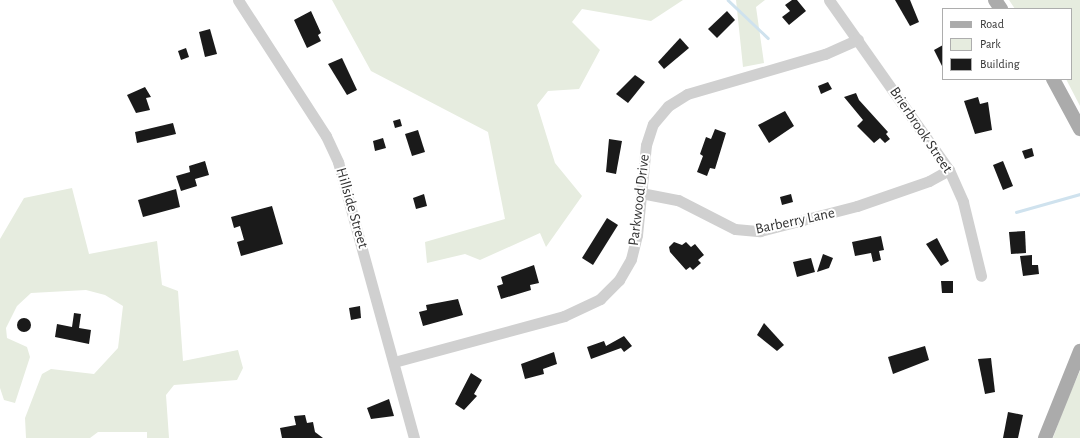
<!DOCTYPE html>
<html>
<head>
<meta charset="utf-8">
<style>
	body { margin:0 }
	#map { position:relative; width:1080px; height:438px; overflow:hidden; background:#fff; font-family:"Alegreya Sans",sans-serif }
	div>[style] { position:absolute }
	.green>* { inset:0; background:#e6ecdf }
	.stream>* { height:2.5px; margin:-1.25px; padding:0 1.25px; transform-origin:1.25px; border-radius:1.25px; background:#cfe2ee }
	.building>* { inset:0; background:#1a1a1a }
	.round { border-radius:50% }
	.minor>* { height:11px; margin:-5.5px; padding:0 5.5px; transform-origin:5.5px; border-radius:5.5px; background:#d0d0d0 }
	.major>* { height:14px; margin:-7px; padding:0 7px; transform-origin:7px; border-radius:7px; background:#ababab }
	span { translate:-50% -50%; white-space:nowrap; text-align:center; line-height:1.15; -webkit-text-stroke:4px #fff; paint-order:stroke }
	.street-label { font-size:15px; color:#333 }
	.legend { position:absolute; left:942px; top:8px; width:130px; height:72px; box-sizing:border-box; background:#fff; border:1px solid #adadad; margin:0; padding:5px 7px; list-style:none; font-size:12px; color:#333 }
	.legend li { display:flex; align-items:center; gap:8px; height:20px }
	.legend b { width:20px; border:1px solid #adadad }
</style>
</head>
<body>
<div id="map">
	<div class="green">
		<div style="clip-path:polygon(332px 0,683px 0,651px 21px,582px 9px,572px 22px,600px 50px,579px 89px,548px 91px,537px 105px,555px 163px,582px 196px,546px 247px,540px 233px,480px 260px,465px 254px,427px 263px,425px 242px,505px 219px,488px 132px,371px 71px)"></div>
		<div style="clip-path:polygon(736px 0,765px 0,756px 7px,764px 63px,743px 67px)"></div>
		<div style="clip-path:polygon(1009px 0,1080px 0,1080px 106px,1066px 79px,1071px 79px,1071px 9px,1015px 9px)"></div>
		<div style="clip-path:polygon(72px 188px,89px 254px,157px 241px,162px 285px,178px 291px,183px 361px,238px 350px,243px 368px,237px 380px,174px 385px,166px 395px,169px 438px,147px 438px,147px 432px,98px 432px,90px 438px,26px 438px,25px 418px,42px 374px,51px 369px,94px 374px,118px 348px,123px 306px,105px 295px,86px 290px,31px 293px,17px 306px,6px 328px,7px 338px,27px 347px,30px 357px,15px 403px,4px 400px,0 388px,0 239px,24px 198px)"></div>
		<div style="clip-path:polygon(1080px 371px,1080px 438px,1053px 438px,1066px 402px)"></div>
	</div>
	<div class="stream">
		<div style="left:728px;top:0;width:55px;rotate:43.5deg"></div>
		<div style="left:1016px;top:212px;width:66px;rotate:-15.7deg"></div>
	</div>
	<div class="building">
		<div style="clip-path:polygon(792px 0,797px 0,806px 11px,789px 25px,782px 17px,790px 11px,785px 5px)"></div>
		<div style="clip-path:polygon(895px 0,910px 0,919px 22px,910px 26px)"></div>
		<div style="clip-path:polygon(311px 11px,321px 33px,318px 35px,321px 41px,307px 48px,294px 20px)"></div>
		<div style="clip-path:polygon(727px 11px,735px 20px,717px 38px,708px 29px)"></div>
		<div style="clip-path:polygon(210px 29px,217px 54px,205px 57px,199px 32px)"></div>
		<div style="clip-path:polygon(680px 38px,689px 48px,664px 69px,658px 62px)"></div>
		<div style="clip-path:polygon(943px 45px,943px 68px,934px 50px)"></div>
		<div style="clip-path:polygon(186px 48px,189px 57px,181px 60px,178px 51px)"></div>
		<div style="clip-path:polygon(342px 58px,357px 90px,347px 95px,328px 64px)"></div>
		<div style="clip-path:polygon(635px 75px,645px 82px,628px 103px,616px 94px)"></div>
		<div style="clip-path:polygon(828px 82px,832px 89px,821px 94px,818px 86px)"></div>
		<div style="clip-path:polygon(145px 87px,151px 97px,146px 98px,150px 110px,136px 113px,127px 95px)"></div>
		<div style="clip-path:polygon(856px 93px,859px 100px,888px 132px,886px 134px,890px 139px,885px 143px,880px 138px,874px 143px,857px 126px,863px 120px,844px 97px)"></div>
		<div style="clip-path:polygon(978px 97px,980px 104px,988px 102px,992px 130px,975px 134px,964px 101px)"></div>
		<div style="clip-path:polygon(785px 111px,794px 126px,769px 143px,758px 125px)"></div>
		<div style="clip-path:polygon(400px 119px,402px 126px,395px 128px,393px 121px)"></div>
		<div style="clip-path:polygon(173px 123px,176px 134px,137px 143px,135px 132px)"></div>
		<div style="clip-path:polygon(715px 129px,726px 133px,715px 169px,710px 168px,707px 176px,697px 172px,703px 156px,700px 154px,706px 137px,711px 139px)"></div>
		<div style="clip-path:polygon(418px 130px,425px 152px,412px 156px,405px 134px)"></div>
		<div style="clip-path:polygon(383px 138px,386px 148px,375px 151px,373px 141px)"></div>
		<div style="clip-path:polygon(609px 139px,622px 141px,616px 174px,606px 172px)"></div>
		<div style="clip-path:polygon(1032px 148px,1034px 156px,1025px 159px,1022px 151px)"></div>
		<div style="clip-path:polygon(205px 161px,209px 175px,195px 179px,197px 186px,181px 191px,176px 176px,190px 172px,189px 166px)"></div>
		<div style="clip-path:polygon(1003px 161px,1013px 186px,1003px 190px,993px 165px)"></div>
		<div style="clip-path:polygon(176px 189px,180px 207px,143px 217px,138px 200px)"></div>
		<div style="clip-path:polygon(424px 194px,427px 206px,416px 209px,413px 198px)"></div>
		<div style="clip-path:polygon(791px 194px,793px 202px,782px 205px,780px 197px)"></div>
		<div style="clip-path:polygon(272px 206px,283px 244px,241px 256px,237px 242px,244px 240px,240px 226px,234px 228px,231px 217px)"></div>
		<div style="clip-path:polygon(607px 218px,618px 225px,593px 265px,582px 258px)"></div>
		<div style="clip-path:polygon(1025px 231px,1026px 253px,1011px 254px,1009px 232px)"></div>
		<div style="clip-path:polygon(881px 236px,884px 250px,879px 251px,881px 260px,873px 262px,871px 253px,855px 256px,852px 242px)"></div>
		<div style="clip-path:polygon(937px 238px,949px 261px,941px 266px,926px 244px)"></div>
		<div style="clip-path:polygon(674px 242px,682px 245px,686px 242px,691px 247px,695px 244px,704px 255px,698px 260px,701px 263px,693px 270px,690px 267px,686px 270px,670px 252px,669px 247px)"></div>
		<div style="clip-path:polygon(823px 254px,833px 258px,829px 268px,817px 272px)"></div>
		<div style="clip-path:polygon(1032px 255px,1032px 265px,1038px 265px,1039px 274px,1023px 276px,1020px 256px)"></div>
		<div style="clip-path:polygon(811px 258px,815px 272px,797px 277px,793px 262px)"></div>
		<div style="clip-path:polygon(534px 265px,539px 283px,530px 285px,531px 290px,501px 299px,497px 286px,503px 284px,501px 277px)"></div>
		<div style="clip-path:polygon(941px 281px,953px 281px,953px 293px,942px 293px)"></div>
		<div style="clip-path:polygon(458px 299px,463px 315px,423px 326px,419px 312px,427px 310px,426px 305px)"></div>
		<div style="clip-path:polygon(360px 306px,361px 318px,351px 320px,349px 308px)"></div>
		<div style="clip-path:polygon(74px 313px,81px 314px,79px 328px,91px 330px,89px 344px,55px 337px,57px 324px,72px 327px)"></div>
		<div class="round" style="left:17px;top:318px;width:14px;height:14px"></div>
		<div style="clip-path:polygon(764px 323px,784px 345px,777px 351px,757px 335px)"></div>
		<div style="clip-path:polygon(624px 336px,632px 346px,624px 352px,621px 348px,591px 359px,587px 347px,604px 341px,606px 346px)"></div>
		<div style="clip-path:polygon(925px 346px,929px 360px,893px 374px,888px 357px)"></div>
		<div style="clip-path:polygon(554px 352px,557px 364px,543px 369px,544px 374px,525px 379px,521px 364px)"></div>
		<div style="clip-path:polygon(991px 358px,995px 392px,985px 394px,978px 359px)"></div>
		<div style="clip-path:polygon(471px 373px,482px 380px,474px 394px,477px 396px,464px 410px,455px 404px)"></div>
		<div style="clip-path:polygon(389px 399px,394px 416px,371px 419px,367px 408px)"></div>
		<div style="clip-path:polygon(1008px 412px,1023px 415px,1018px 438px,1003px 438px)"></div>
		<div style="clip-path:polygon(305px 415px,307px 423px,313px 422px,315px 432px,323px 438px,282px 438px,280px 428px,296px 425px,294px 416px)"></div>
	</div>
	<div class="minor">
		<div style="left:238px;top:0;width:162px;rotate:57.1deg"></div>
		<div style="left:326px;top:136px;width:29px;rotate:65deg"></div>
		<div style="left:338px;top:162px;width:286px;rotate:74.6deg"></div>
		<div style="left:829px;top:0;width:208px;rotate:54.8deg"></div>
		<div style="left:949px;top:170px;width:35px;rotate:66deg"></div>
		<div style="left:963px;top:202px;width:76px;rotate:76.3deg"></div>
		<div style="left:641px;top:193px;width:38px;rotate:11deg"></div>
		<div style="left:678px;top:200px;width:64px;rotate:27deg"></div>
		<div style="left:735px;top:229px;width:25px;rotate:5deg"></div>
		<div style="left:760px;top:231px;width:100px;rotate:-14.5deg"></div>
		<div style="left:857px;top:206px;width:76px;rotate:-19.1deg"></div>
		<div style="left:929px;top:181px;width:23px;rotate:-29deg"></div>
		<div style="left:394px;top:362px;width:176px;rotate:-15.1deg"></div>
		<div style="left:564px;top:316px;width:40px;rotate:-25deg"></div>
		<div style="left:600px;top:299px;width:27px;rotate:-45deg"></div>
		<div style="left:619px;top:280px;width:24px;rotate:-60deg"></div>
		<div style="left:631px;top:259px;width:25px;rotate:-76deg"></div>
		<div style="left:637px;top:235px;width:90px;rotate:-84.3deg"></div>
		<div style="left:646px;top:145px;width:22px;rotate:-72deg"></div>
		<div style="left:653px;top:124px;width:23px;rotate:-50deg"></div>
		<div style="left:668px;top:106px;width:22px;rotate:-32deg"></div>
		<div style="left:687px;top:94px;width:144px;rotate:-16.2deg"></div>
		<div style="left:825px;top:54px;width:36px;rotate:-24deg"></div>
	</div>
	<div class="major">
		<div style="left:995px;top:0;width:11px;rotate:56deg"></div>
		<div style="left:1053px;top:79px;width:57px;rotate:61.6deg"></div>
		<div style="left:1045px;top:438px;width:94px;rotate:-68.1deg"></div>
	</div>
	<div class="street-label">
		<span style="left:921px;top:130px;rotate:56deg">Brierbrook Street</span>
		<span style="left:639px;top:200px;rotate:-83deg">Parkwood Drive</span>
		<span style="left:352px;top:208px;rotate:74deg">Hillside Street</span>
		<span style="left:795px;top:221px;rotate:-12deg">Barberry Lane</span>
	</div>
	<ul class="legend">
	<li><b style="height:5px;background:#ababab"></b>Road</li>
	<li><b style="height:11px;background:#e6ecdf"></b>Park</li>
	<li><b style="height:11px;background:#1a1a1a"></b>Building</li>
	</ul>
</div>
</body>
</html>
